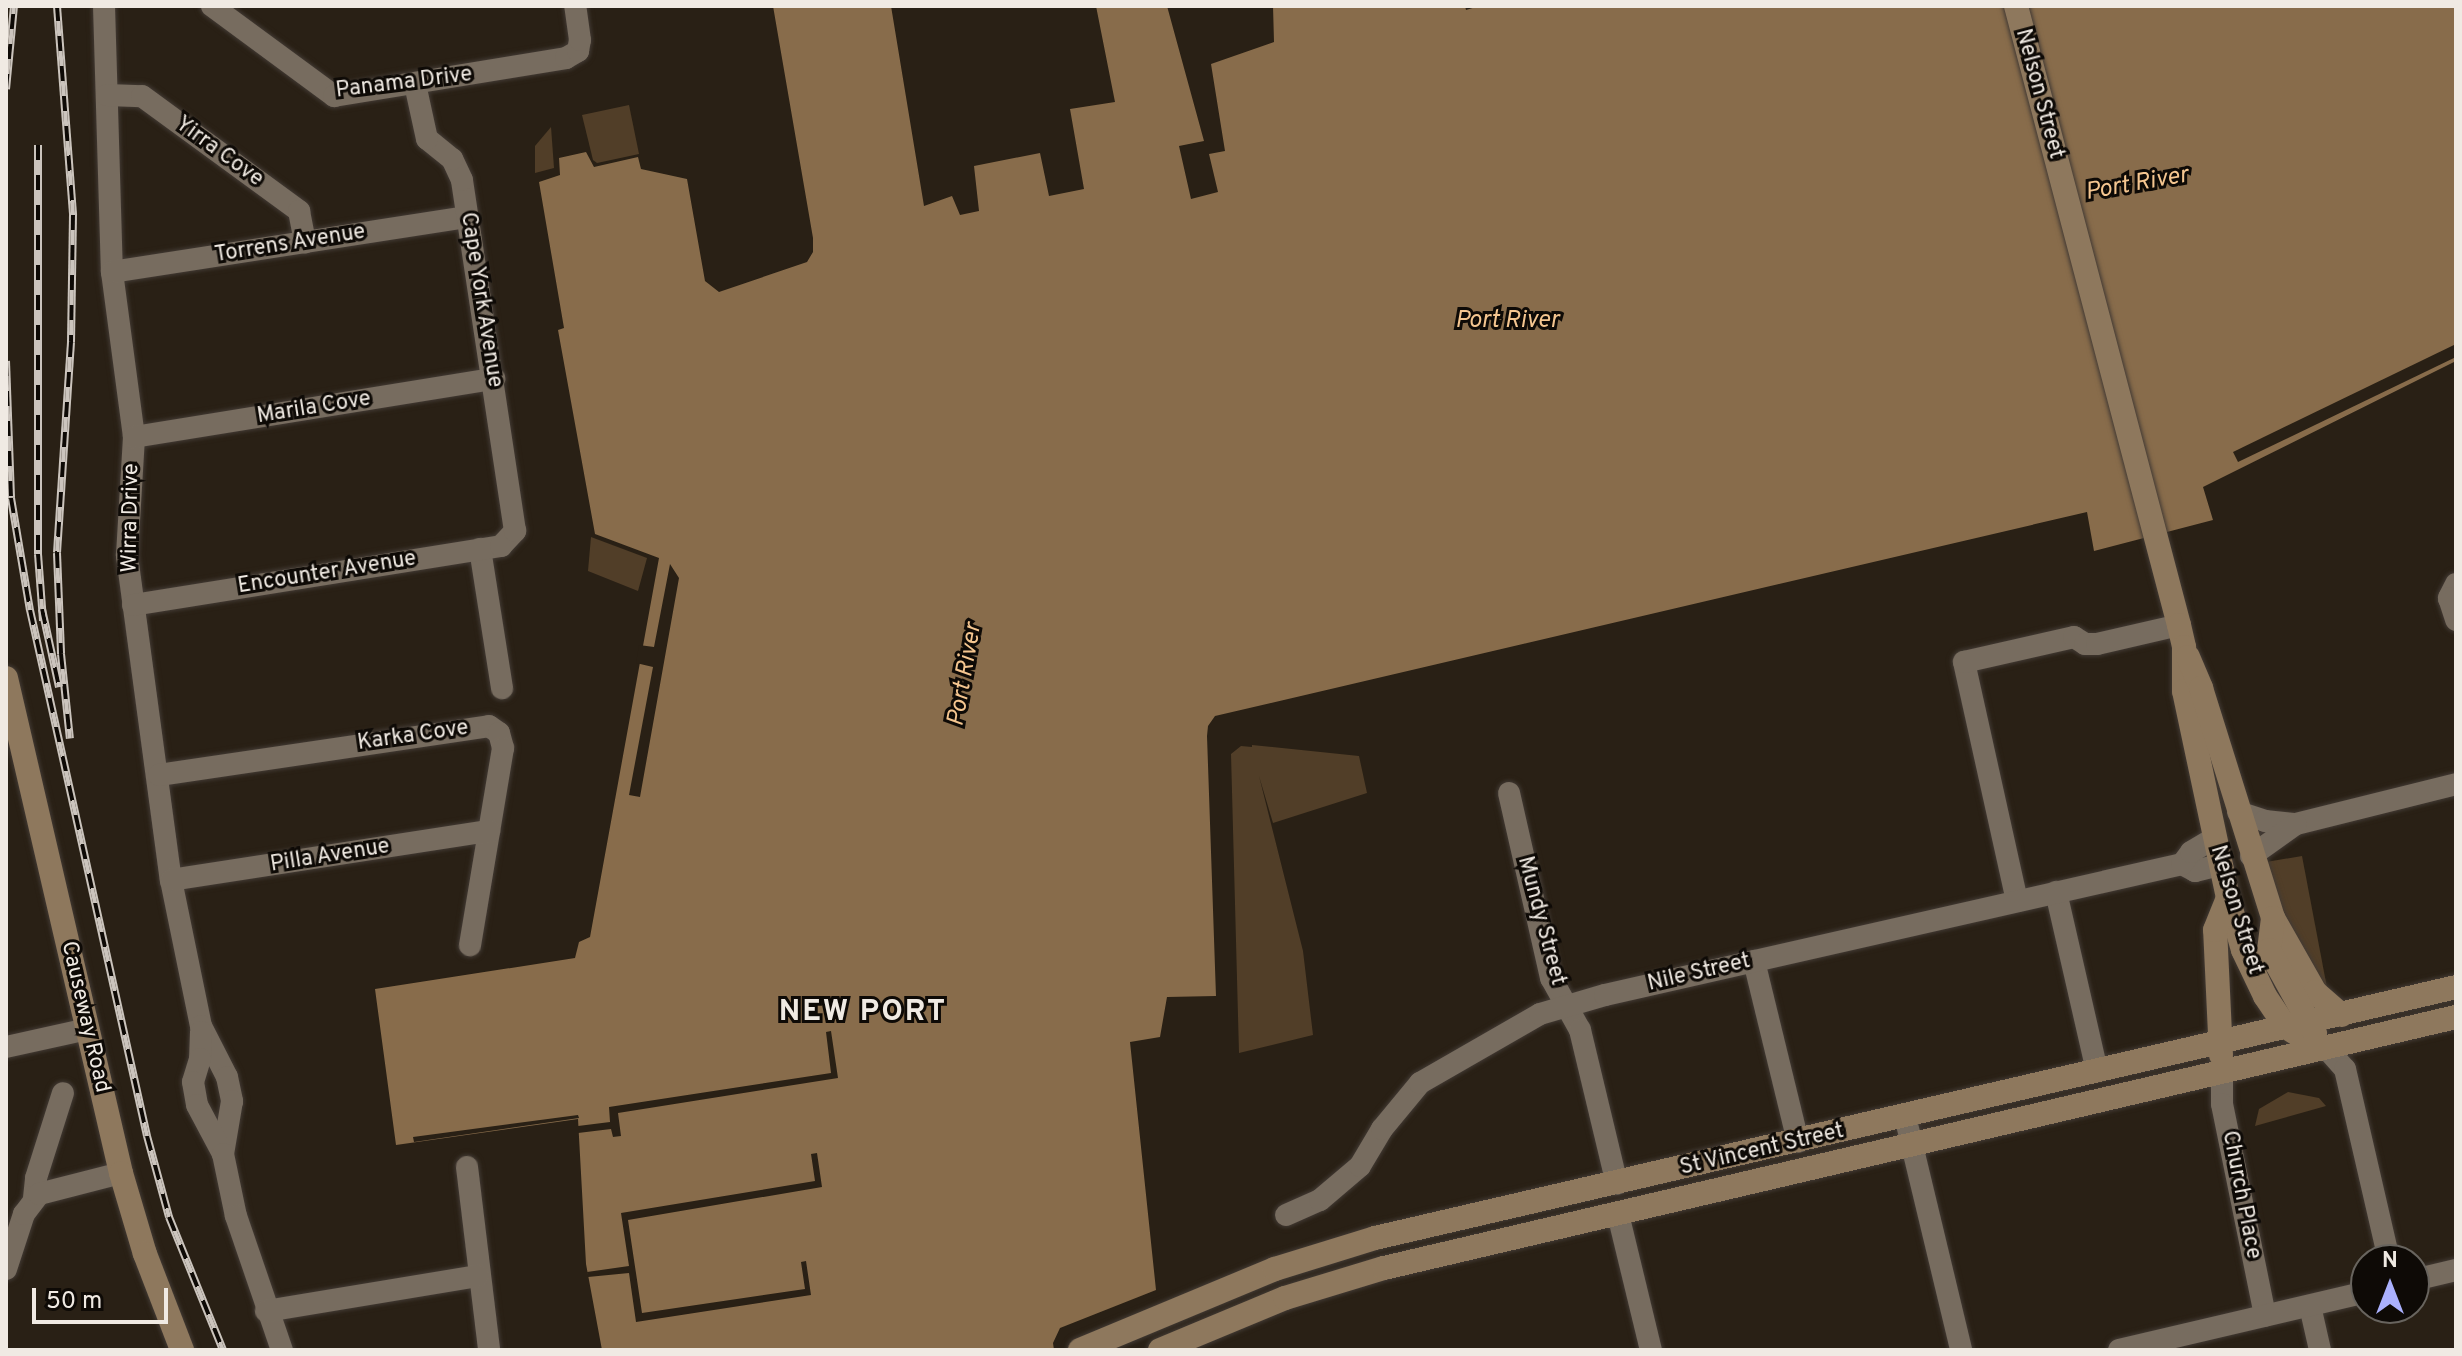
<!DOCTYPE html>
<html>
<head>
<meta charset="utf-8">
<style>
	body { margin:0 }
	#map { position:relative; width:2462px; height:1356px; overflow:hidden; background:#292015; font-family:Overpass,sans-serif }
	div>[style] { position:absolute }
	.green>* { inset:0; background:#513e28 }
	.water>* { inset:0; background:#886c4b }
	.pier>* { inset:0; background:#292015 }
	.roads { filter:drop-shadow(0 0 2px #423a34) drop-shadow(0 0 2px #423a34) }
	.minor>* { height:22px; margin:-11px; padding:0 11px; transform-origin:11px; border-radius:11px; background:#776c5f }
	.secondary>* { height:24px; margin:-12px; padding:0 12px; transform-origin:12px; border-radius:12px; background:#8e785d }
	.rail>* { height:8px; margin-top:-4px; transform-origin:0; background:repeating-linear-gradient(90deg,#0e0a06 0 15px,#cbc4bd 0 30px); box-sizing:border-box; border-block:2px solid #cbc4bd }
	span { translate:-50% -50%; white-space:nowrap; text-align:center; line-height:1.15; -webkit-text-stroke:6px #0e0a06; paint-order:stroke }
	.street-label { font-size:22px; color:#f0eae3 }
	.water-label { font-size:24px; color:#f5c690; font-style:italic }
	.district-label { font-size:30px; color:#f0eae3; font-weight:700; letter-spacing:2px }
	.frame { position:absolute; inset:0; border:8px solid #f0eae3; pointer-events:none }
	.north { position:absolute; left:2350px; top:1244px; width:80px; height:80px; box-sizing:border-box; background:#0e0a06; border:2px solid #68645e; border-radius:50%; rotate:0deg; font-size:22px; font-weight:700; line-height:32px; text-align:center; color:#f0eae3 }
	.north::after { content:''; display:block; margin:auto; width:28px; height:36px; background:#aab0fc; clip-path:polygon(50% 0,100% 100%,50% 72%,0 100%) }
	.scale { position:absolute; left:32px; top:1288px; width:136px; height:36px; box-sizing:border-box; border:4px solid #f0eae3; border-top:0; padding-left:10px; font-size:24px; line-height:28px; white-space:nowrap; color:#f0eae3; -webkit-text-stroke:6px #0e0a06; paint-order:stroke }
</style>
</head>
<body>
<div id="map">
	<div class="green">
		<div style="clip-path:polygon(629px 105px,639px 154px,597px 163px,593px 160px,582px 115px)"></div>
		<div style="clip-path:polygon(551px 127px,554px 168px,535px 173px,535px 146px)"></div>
		<div style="clip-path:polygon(591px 537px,647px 558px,638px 591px,588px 571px)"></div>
		<div style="clip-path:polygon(1252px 745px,1359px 756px,1367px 793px,1273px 823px,1259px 776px,1303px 951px,1313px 1035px,1239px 1053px,1231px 754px,1241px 746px,1252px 747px)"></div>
		<div style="clip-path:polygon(2302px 856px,2328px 993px,2295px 946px,2266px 862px)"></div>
		<div style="clip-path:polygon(2288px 1092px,2319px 1098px,2326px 1106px,2255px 1126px,2259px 1109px)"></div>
	</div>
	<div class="water">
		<div style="clip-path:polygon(773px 6px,891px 6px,924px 206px,952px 196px,960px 215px,979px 211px,974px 166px,1040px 153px,1049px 196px,1084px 189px,1070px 109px,1115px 102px,1096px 6px,1167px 6px,1204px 141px,1179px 146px,1191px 199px,1218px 192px,1209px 154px,1225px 151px,1211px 64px,1274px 42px,1273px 6px,1465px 6px,1466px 10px,1479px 6px,2456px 6px,2456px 361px,2203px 487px,2213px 520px,2094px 551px,2087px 512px,1215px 716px,1208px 726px,1207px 736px,1216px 996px,1167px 997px,1160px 1037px,1130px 1042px,1156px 1290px,1060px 1328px,1053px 1343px,1054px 1350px,602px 1350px,586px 1264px,578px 1119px,396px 1145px,375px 989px,575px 958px,579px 942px,590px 937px,659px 558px,595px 534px,558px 330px,564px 328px,539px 182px,560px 175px,559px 158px,586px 152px,594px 167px,638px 157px,641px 169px,687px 179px,705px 281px,719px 292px,807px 262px,813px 252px,813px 238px)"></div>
	</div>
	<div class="pier">
		<div style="clip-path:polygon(2456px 344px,2456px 357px,2238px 462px,2233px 452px)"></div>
		<div style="clip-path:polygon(670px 564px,679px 578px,640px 797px,629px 795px,653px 667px,636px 663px,639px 645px,654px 647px)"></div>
		<div style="clip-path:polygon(831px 1031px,838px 1078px,618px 1113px,621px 1136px,613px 1137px,611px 1129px,578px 1133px,578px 1126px,610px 1122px,609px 1107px,831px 1073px,826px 1032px)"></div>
		<div style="clip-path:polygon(578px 1115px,579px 1118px,414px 1142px,413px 1137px)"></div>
		<div style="clip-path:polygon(817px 1153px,822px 1187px,628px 1220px,642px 1313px,805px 1289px,801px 1262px,806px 1261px,811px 1295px,636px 1322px,629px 1273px,588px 1277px,587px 1272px,629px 1266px,621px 1213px,815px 1181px,811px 1154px)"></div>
	</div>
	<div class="roads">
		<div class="minor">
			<div style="left:104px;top:6px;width:266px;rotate:88.3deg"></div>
			<div style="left:112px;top:272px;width:166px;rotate:82.4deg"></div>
			<div style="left:134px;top:437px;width:119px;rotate:93.4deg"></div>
			<div style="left:127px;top:556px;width:327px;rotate:82.3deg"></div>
			<div style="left:171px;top:880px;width:149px;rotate:78.4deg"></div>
			<div style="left:201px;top:1026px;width:57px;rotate:63deg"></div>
			<div style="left:227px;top:1077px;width:25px;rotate:78deg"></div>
			<div style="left:232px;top:1101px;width:54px;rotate:99.6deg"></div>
			<div style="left:212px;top:6px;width:152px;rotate:36.4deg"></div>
			<div style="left:334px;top:96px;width:235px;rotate:-9.3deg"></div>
			<div style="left:566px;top:58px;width:14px;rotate:-30deg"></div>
			<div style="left:578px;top:51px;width:11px;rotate:-80deg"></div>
			<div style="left:580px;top:40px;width:34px;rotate:-98deg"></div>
			<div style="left:107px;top:95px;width:35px;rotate:2deg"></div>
			<div style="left:142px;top:96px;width:195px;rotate:36.2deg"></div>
			<div style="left:299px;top:211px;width:32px;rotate:79deg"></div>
			<div style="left:112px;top:272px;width:360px;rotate:-8.8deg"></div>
			<div style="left:134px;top:437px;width:365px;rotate:-9.2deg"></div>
			<div style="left:480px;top:549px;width:141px;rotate:81deg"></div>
			<div style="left:2456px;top:584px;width:16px;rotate:117deg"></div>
			<div style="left:2449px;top:598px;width:23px;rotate:72deg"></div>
			<div style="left:133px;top:605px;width:373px;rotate:-9.1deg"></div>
			<div style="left:501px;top:546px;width:21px;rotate:-47deg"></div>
			<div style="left:515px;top:531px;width:355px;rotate:-98.6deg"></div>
			<div style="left:462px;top:180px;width:23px;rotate:-115deg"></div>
			<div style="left:452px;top:159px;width:32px;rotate:-141deg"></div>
			<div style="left:427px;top:139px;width:56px;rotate:-102.3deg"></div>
			<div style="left:159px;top:775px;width:334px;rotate:-8.4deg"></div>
			<div style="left:489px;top:726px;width:12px;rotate:35deg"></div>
			<div style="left:499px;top:733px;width:16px;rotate:75deg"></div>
			<div style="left:503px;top:748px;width:200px;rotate:99.5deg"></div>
			<div style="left:1509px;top:793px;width:190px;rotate:77.2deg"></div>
			<div style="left:1551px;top:978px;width:60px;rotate:60.9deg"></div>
			<div style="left:1580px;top:1030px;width:158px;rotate:76.5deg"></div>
			<div style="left:2238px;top:812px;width:28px;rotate:18deg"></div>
			<div style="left:2265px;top:821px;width:31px;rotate:6deg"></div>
			<div style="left:2296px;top:824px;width:165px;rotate:-14deg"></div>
			<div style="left:2251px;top:856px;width:55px;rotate:-35.4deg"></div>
			<div style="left:2182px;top:864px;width:15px;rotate:28deg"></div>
			<div style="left:2195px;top:871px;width:25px;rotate:-14deg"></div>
			<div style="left:171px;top:880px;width:322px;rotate:-8.8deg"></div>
			<div style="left:2056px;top:892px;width:184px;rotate:77.1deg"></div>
			<div style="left:2017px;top:901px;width:245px;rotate:-102.5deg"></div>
			<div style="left:1964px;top:662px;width:113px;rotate:-12.8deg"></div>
			<div style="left:2074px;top:637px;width:13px;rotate:32deg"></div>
			<div style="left:2085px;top:644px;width:12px"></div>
			<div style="left:2097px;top:644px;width:84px;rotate:-13deg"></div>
			<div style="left:1754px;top:961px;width:186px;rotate:76.3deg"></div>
			<div style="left:201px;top:1032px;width:27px;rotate:92deg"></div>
			<div style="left:200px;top:1059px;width:24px;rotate:107deg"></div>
			<div style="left:193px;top:1082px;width:23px;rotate:80deg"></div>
			<div style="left:197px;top:1105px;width:55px;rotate:62deg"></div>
			<div style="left:223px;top:1154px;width:63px;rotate:78.2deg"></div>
			<div style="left:236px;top:1216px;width:142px;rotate:71.1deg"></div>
			<div style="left:6px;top:1047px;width:83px;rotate:-12.5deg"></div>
			<div style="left:2326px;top:1048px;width:28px;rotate:48deg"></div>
			<div style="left:2345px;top:1069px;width:196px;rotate:77deg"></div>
			<div style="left:2222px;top:1073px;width:31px;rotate:90deg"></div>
			<div style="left:2222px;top:1104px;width:216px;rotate:78.5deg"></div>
			<div style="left:1905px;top:1116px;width:241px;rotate:76.5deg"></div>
			<div style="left:467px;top:1167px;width:183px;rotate:83.1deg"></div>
			<div style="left:34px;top:1198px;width:20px;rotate:-84deg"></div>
			<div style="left:36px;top:1178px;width:89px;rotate:-72.4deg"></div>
			<div style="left:1618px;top:1214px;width:140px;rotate:76.4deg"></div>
			<div style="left:1286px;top:1215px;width:37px;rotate:-24deg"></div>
			<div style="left:1320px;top:1200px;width:52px;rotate:-40.4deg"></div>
			<div style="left:1360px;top:1166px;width:43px;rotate:-59.3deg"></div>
			<div style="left:1382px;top:1129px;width:60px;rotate:-50.4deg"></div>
			<div style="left:1420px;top:1083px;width:138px;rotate:-29.9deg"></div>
			<div style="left:1540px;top:1014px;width:68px;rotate:-16.3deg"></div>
			<div style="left:1605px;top:995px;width:592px;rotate:-12.79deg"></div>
			<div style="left:2182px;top:864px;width:15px;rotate:-53deg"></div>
			<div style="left:2191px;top:852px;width:26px;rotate:-31deg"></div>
			<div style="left:6px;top:1269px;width:58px;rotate:-71.9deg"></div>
			<div style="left:24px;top:1214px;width:25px;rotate:-53deg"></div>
			<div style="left:39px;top:1194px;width:85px;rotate:-14.4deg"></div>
			<div style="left:2414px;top:1280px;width:43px;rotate:-13.4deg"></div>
			<div style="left:2310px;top:1306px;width:45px;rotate:77.2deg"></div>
			<div style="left:266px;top:1311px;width:215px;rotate:-9.4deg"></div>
			<div style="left:2119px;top:1350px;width:254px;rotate:-13.2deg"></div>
		</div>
		<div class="secondary">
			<div style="left:2016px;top:6px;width:640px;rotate:75.25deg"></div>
			<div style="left:2179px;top:625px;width:23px;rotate:77deg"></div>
			<div style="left:2184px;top:647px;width:44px;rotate:90deg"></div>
			<div style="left:2184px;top:691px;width:212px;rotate:78deg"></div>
			<div style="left:2228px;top:898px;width:54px;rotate:73.9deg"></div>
			<div style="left:2243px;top:950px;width:51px;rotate:64.4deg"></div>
			<div style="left:2265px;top:996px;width:37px;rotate:56deg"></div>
			<div style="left:2286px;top:1027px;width:15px;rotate:32deg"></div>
			<div style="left:2188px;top:657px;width:34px;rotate:67deg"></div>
			<div style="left:2201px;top:688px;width:241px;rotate:72.6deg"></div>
			<div style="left:2273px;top:918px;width:85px;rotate:60.4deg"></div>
			<div style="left:2315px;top:992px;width:35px;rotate:41deg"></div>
			<div style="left:6px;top:678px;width:508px;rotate:76.92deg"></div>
			<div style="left:121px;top:1173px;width:84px;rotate:73.5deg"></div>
			<div style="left:145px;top:1254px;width:103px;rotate:68.9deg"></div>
			<div style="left:2273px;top:918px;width:32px;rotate:97deg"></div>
			<div style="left:2269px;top:950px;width:95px;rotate:61deg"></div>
			<div style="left:2221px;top:1055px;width:125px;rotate:-92.7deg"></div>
			<div style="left:2215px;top:930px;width:35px;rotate:-68deg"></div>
			<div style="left:1080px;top:1350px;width:211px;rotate:-22.6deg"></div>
			<div style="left:1275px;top:1269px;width:105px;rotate:-17.2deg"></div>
			<div style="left:1375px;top:1238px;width:1110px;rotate:-13.07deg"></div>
			<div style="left:1160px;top:1350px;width:135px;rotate:-22.6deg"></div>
			<div style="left:1285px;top:1298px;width:103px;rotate:-16.9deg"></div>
			<div style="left:1384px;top:1268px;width:1101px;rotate:-13.18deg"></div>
		</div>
	</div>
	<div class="rail">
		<div style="left:57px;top:6px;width:210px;rotate:85.6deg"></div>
		<div style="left:73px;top:215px;width:127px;rotate:90.9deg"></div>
		<div style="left:71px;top:342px;width:211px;rotate:93.8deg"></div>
		<div style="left:57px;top:553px;width:101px;rotate:87.7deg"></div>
		<div style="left:61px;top:654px;width:85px;rotate:84deg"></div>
		<div style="left:6px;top:89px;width:83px;rotate:-84.5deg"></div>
		<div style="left:38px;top:145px;width:409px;rotate:90deg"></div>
		<div style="left:38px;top:554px;width:67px;rotate:85.7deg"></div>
		<div style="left:6px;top:361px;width:137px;rotate:87.9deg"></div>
		<div style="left:11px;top:498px;width:114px;rotate:80.4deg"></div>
		<div style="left:30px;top:610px;width:539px;rotate:77.46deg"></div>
		<div style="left:147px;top:1136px;width:84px;rotate:74.8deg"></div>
		<div style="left:169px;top:1217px;width:144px;rotate:67.9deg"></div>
		<div style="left:42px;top:609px;width:80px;rotate:77.7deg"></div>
	</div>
	<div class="street-label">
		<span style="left:404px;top:83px;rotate:-7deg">Panama Drive</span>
		<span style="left:2039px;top:94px;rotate:75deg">Nelson Street</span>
		<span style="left:219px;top:152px;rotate:36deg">Yirra Cove</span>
		<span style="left:290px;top:244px;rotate:-9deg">Torrens Avenue</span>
		<span style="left:481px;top:300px;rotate:81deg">Cape York Avenue</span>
		<span style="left:314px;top:408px;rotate:-9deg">Marila Cove</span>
		<span style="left:131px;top:518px;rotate:-89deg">Wirra Drive</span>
		<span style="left:327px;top:573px;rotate:-9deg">Encounter Avenue</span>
		<span style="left:413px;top:736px;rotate:-8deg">Karka Cove</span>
		<span style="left:330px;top:856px;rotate:-9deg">Pilla Avenue</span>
		<span style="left:2236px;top:910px;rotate:73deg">Nelson Street</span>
		<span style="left:1541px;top:921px;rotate:75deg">Mundy Street</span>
		<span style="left:1699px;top:973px;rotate:-13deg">Nile Street</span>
		<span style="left:85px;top:1017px;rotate:77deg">Causeway Road</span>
		<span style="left:1762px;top:1150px;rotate:-13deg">St Vincent Street</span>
		<span style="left:2241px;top:1195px;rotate:79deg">Church Place</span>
	</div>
	<div class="water-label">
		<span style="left:2137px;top:185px;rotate:-10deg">Port River</span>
		<span style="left:1507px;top:322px">Port River</span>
		<span style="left:966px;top:675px;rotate:-80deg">Port River</span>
	</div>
	<div class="district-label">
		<span style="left:863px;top:1013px">NEW PORT</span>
	</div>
	<div class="frame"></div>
	<div class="north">N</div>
	<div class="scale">50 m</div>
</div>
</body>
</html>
